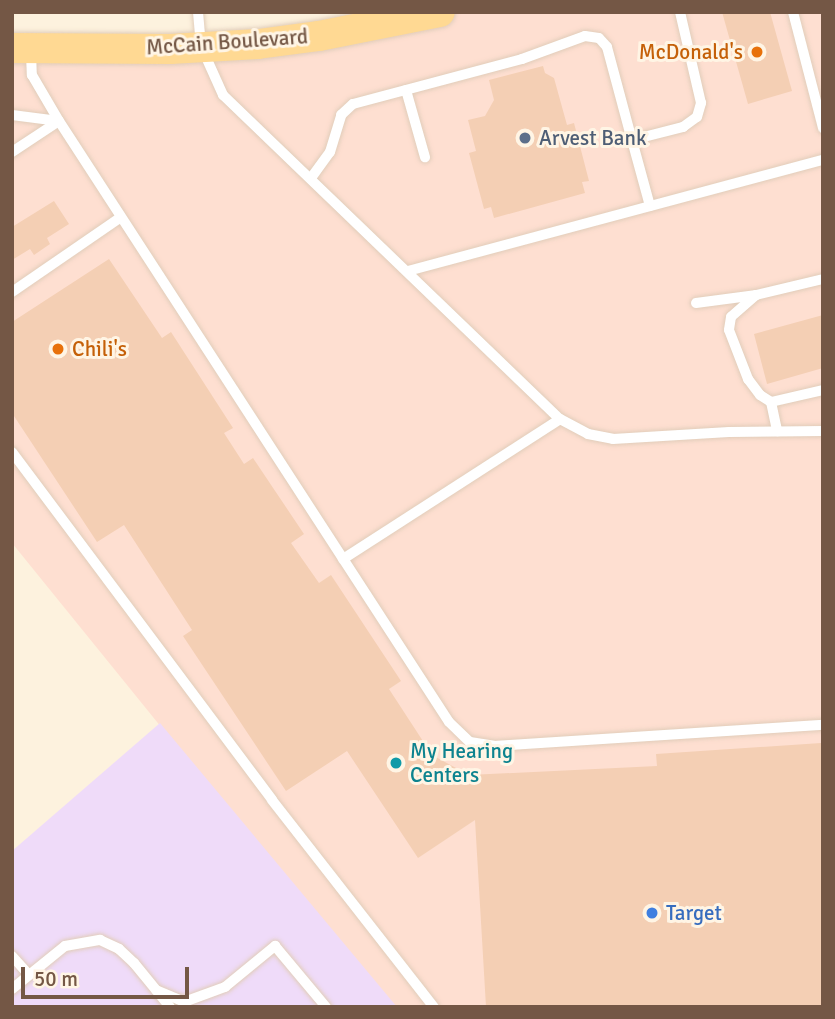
<!DOCTYPE html>
<html>
<head>
<meta charset="utf-8">
<style>
	body { margin:0 }
	#map { position:relative; width:835px; height:1019px; overflow:hidden; background:#fdf2de; font-family:Signika,sans-serif }
	div>[style] { position:absolute }
	.commercial>* { inset:0; background:#fedfd1 }
	.education>* { inset:0; background:#efdbf9 }
	.building>* { inset:0; background:#f4cfb4 }
	.roads { filter:drop-shadow(0 0 2px #e1cdba) drop-shadow(0 0 2px #e1cdba) }
	.lane>* { height:10px; margin:-5px; padding:0 5px; transform-origin:5px; border-radius:5px; background:#fff }
	.primary>* { height:30px; margin:-15px; padding:0 15px; transform-origin:15px; border-radius:15px; background:#ffd993 }
	.dots>* { width:19px; height:19px; translate:-50% -50%; box-sizing:border-box; border:4px solid #fff5e5; border-radius:50% }
	span { translate:-50% -50%; white-space:nowrap; text-align:center; line-height:1.15; -webkit-text-stroke:6px #fff5e5; paint-order:stroke }
	.street-label { font-size:21px; color:#745745 }
	.food-label { font-size:21px; color:#c56008 }
	.right { translate:-100% -50%; text-align:right }
	.left { translate:0 -50%; text-align:left }
	.service-label { font-size:21px; color:#4e5e75 }
	.culture-label { font-size:21px; color:#0d838f }
	.shop-label { font-size:21px; color:#366cbe }
	.frame { position:absolute; inset:0; border:14px solid #745745; pointer-events:none }
	.scale { position:absolute; left:21px; top:967px; width:168px; height:32px; box-sizing:border-box; border:4px solid #745745; border-top:0; padding-left:9px; font-size:21px; line-height:24px; white-space:nowrap; color:#745745; -webkit-text-stroke:5px #fff5e5; paint-order:stroke }
</style>
</head>
<body>
<div id="map">
	<div class="commercial">
		<div style="clip-path:polygon(435px 12px,823px 12px,823px 1007px,388px 1007px,12px 543px,12px 44px,258px 44px)"></div>
	</div>
	<div class="education">
		<div style="clip-path:polygon(160px 723px,397px 1007px,12px 1007px,12px 851px)"></div>
	</div>
	<div class="building">
		<div style="clip-path:polygon(722px 12px,770px 12px,792px 91px,748px 104px)"></div>
		<div style="clip-path:polygon(543px 66px,545px 73px,554px 78px,567px 125px,574px 123px,589px 181px,582px 182px,585px 193px,494px 218px,491px 207px,484px 209px,469px 153px,476px 151px,468px 120px,485px 116px,494px 100px,489px 80px)"></div>
		<div style="clip-path:polygon(54px 201px,69px 224px,47px 238px,50px 244px,34px 255px,30px 249px,12px 260px,12px 227px)"></div>
		<div style="clip-path:polygon(109px 259px,162px 338px,171px 332px,233px 428px,224px 433px,244px 464px,253px 458px,304px 534px,291px 543px,319px 583px,331px 575px,401px 681px,389px 689px,432px 755px,469px 775px,657px 766px,656px 754px,821px 743px,823px 1007px,486px 1007px,475px 820px,418px 858px,347px 751px,286px 791px,183px 636px,192px 630px,124px 525px,97px 542px,12px 413px,12px 322px)"></div>
		<div style="clip-path:polygon(823px 315px,823px 368px,767px 384px,754px 334px)"></div>
	</div>
	<div class="roads">
		<div class="lane">
			<div style="left:198px;top:12px;width:34px;rotate:85deg"></div>
			<div style="left:201px;top:46px;width:54px;rotate:65.8deg"></div>
			<div style="left:223px;top:95px;width:467px;rotate:43.9deg"></div>
			<div style="left:560px;top:419px;width:32px;rotate:28deg"></div>
			<div style="left:588px;top:434px;width:25px;rotate:11deg"></div>
			<div style="left:613px;top:439px;width:116px;rotate:-3.5deg"></div>
			<div style="left:729px;top:432px;width:94px;rotate:-0.6deg"></div>
			<div style="left:793px;top:12px;width:120px;rotate:75.5deg"></div>
			<div style="left:31px;top:52px;width:23px;rotate:88deg"></div>
			<div style="left:32px;top:75px;width:53px;rotate:59.6deg"></div>
			<div style="left:406px;top:90px;width:70px;rotate:74.2deg"></div>
			<div style="left:12px;top:115px;width:47px;rotate:7.3deg"></div>
			<div style="left:12px;top:152px;width:56px;rotate:-33.4deg"></div>
			<div style="left:59px;top:121px;width:716px;rotate:57.02deg"></div>
			<div style="left:449px;top:722px;width:29px;rotate:44deg"></div>
			<div style="left:470px;top:742px;width:24px;rotate:9deg"></div>
			<div style="left:494px;top:746px;width:330px;rotate:-3.7deg"></div>
			<div style="left:311px;top:178px;width:32px;rotate:-54deg"></div>
			<div style="left:330px;top:152px;width:39px;rotate:-73deg"></div>
			<div style="left:341px;top:115px;width:16px;rotate:-43deg"></div>
			<div style="left:353px;top:104px;width:175px;rotate:-14.9deg"></div>
			<div style="left:522px;top:59px;width:67px;rotate:-20.1deg"></div>
			<div style="left:585px;top:36px;width:14px;rotate:8deg"></div>
			<div style="left:599px;top:38px;width:12px;rotate:48deg"></div>
			<div style="left:607px;top:47px;width:96px;rotate:75deg"></div>
			<div style="left:650px;top:206px;width:68px;rotate:-105.3deg"></div>
			<div style="left:632px;top:140px;width:53px;rotate:-14.3deg"></div>
			<div style="left:683px;top:127px;width:17px;rotate:-36deg"></div>
			<div style="left:697px;top:117px;width:15px;rotate:-74deg"></div>
			<div style="left:701px;top:103px;width:93px;rotate:-103deg"></div>
			<div style="left:408px;top:271px;width:430px;rotate:-15deg"></div>
			<div style="left:12px;top:292px;width:132px;rotate:-34.5deg"></div>
			<div style="left:756px;top:295px;width:33px;rotate:139deg"></div>
			<div style="left:731px;top:317px;width:13px;rotate:99deg"></div>
			<div style="left:729px;top:330px;width:53px;rotate:68.8deg"></div>
			<div style="left:748px;top:379px;width:20px;rotate:53deg"></div>
			<div style="left:760px;top:395px;width:13px;rotate:32deg"></div>
			<div style="left:771px;top:402px;width:53px;rotate:-13deg"></div>
			<div style="left:696px;top:303px;width:61px;rotate:-7.6deg"></div>
			<div style="left:756px;top:295px;width:69px;rotate:-13.4deg"></div>
			<div style="left:771px;top:402px;width:30px;rotate:78deg"></div>
			<div style="left:12px;top:452px;width:434px;rotate:53.2deg"></div>
			<div style="left:272px;top:800px;width:263px;rotate:52deg"></div>
			<div style="left:343px;top:559px;width:258px;rotate:-32.8deg"></div>
			<div style="left:12px;top:956px;width:25px;rotate:48deg"></div>
			<div style="left:12px;top:989px;width:68px;rotate:-39.1deg"></div>
			<div style="left:65px;top:946px;width:36px;rotate:-10deg"></div>
			<div style="left:100px;top:940px;width:21px;rotate:25deg"></div>
			<div style="left:119px;top:949px;width:21px;rotate:43deg"></div>
			<div style="left:134px;top:963px;width:57px;rotate:50.7deg"></div>
			<div style="left:156px;top:990px;width:30px;rotate:23deg"></div>
			<div style="left:184px;top:1002px;width:44px;rotate:-20.1deg"></div>
			<div style="left:225px;top:987px;width:65px;rotate:-39.4deg"></div>
			<div style="left:275px;top:946px;width:80px;rotate:50.1deg"></div>
		</div>
		<div class="primary">
			<div style="left:12px;top:48px;width:158px;rotate:0.4deg"></div>
			<div style="left:170px;top:49px;width:88px;rotate:-3.3deg"></div>
			<div style="left:258px;top:44px;width:62px;rotate:-7.5deg"></div>
			<div style="left:319px;top:36px;width:123px;rotate:-11.2deg"></div>
		</div>
	</div>
	<div class="dots">
		<div style="left:757px;top:52px;background:#e8710a"></div>
		<div style="left:525px;top:138px;background:#5c6f8a"></div>
		<div style="left:58px;top:349px;background:#e8710a"></div>
		<div style="left:396px;top:763px;background:#0f9aa8"></div>
		<div style="left:652px;top:913px;background:#3f7fe0"></div>
	</div>
	<div class="street-label">
		<span style="left:227px;top:42px;rotate:-4deg">McCain Boulevard</span>
	</div>
	<div class="food-label">
		<span class="right" style="left:743px;top:52px">McDonald's</span>
		<span class="left" style="left:72px;top:349px">Chili's</span>
	</div>
	<div class="service-label">
		<span class="left" style="left:539px;top:138px">Arvest Bank</span>
	</div>
	<div class="culture-label">
		<span class="left" style="left:410px;top:763px">My Hearing<br>Centers</span>
	</div>
	<div class="shop-label">
		<span class="left" style="left:666px;top:913px">Target</span>
	</div>
	<div class="frame"></div>
	<div class="scale">50 m</div>
</div>
</body>
</html>
